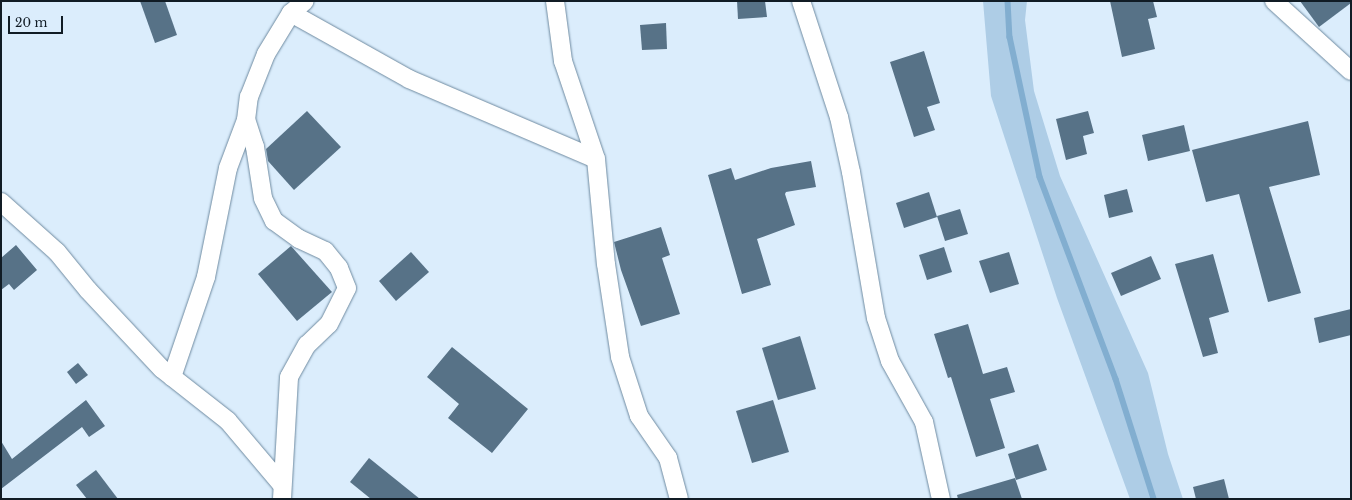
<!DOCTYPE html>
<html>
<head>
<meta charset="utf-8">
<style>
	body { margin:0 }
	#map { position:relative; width:1352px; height:500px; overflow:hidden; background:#dbedfc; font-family:"Libre Baskerville",serif }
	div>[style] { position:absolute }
	.green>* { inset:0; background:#aecde6 }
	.stream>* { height:5.5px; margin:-2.75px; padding:0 2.75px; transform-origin:2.75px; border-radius:2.75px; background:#82aed0 }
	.building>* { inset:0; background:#577287 }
	.roads { filter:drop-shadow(0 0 1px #6e8aa0) drop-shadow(0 0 1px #6e8aa0) }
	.minor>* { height:18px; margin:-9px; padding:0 9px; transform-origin:9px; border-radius:9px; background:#fff }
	span { translate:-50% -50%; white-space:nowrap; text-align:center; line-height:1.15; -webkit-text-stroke:3px #dbedfc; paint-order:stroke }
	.frame { position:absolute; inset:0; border:2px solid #111c25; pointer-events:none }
	.scale { position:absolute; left:8px; top:16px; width:55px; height:18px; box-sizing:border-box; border:2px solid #111c25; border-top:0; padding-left:5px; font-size:12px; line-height:14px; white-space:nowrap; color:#111c25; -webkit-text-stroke:3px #dbedfc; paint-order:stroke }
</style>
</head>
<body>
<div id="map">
	<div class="green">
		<div style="clip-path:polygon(983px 1px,1027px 1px,1025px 20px,1034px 91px,1060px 176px,1148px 373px,1168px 454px,1183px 499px,1130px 499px,1057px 298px,991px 96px)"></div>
	</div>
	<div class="stream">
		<div style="left:1008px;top:1px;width:36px;rotate:87deg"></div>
		<div style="left:1010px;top:37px;width:143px;rotate:77.9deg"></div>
		<div style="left:1040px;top:177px;width:216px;rotate:69.4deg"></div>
		<div style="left:1116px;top:379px;width:126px;rotate:72.4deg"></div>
	</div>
	<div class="building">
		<div style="clip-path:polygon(140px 1px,165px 1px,177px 35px,155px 43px)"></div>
		<div style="clip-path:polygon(737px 1px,765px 1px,767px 17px,738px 19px)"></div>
		<div style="clip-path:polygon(1110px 1px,1153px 1px,1157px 17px,1148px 19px,1155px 49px,1122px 57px)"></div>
		<div style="clip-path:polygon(1300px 1px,1351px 1px,1351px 3px,1319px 27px)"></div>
		<div style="clip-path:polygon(666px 23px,667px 49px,642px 50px,640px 25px)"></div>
		<div style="clip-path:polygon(924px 51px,940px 103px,927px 107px,935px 130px,914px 137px,890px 62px)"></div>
		<div style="clip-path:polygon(307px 111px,341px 147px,294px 190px,268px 161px,266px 149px)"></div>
		<div style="clip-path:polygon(1088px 111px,1094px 133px,1083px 136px,1087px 154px,1066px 160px,1056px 119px)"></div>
		<div style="clip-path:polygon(1308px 121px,1320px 175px,1269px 187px,1301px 293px,1268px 302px,1239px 194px,1206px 202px,1192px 150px)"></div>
		<div style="clip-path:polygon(1184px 125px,1190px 151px,1148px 161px,1142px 135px)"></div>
		<div style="clip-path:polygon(811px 161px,816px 187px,786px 192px,785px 194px,795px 225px,757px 239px,771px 285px,742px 294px,708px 175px,731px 168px,735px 180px,771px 168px)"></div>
		<div style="clip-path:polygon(1127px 189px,1133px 212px,1109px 218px,1104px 195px)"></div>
		<div style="clip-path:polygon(929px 192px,937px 217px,904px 228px,896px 203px)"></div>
		<div style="clip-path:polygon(960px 209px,968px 234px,945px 241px,937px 216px)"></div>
		<div style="clip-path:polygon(661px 227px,670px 255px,662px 258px,680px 314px,641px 326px,621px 270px,614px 242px)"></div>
		<div style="clip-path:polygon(16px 245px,37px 270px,14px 290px,9px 284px,1px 290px,1px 258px)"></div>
		<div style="clip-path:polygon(291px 246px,332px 292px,297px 321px,258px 274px)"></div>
		<div style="clip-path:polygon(944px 247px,952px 272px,927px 280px,919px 255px)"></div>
		<div style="clip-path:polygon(411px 252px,429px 272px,396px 301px,379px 281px)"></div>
		<div style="clip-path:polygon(1009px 252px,1019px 284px,990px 293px,979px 261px)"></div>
		<div style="clip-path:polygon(1213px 254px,1229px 312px,1209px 318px,1218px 353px,1203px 357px,1175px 264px)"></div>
		<div style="clip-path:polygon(1151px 256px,1161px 279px,1121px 296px,1111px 273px)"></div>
		<div style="clip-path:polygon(1351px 309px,1351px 335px,1319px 343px,1314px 318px)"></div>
		<div style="clip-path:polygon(968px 324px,983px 374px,1007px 367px,1015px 392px,990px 399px,1005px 448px,976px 457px,951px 377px,948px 378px,934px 334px)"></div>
		<div style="clip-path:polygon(800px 336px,816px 389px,778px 400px,762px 348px)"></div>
		<div style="clip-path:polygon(452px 347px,528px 409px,492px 453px,448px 418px,459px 404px,427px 377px)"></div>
		<div style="clip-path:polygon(78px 363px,88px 375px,76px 384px,67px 372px)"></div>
		<div style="clip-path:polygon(86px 400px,105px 426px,89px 437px,82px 427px,1px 489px,1px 441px,12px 459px)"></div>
		<div style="clip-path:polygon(773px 400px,789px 452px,752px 463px,736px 411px)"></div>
		<div style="clip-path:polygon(1038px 444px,1047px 470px,1016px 480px,1008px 454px)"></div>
		<div style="clip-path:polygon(369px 458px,420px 499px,371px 499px,350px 482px)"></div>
		<div style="clip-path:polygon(96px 470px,118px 499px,87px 499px,76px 485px)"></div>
		<div style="clip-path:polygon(1015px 478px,1022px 499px,958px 499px,957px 495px)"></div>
		<div style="clip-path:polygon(1224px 479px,1229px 499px,1196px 499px,1193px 487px)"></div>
	</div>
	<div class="roads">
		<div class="minor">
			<div style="left:555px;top:1px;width:61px;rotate:82.4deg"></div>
			<div style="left:563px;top:61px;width:103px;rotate:71.4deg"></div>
			<div style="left:596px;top:159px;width:105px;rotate:84.6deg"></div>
			<div style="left:606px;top:264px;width:94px;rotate:81.4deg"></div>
			<div style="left:620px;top:357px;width:62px;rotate:72.1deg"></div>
			<div style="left:639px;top:416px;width:51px;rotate:55.4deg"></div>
			<div style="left:668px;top:458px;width:42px;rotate:75deg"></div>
			<div style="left:801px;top:1px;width:122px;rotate:71.9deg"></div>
			<div style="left:839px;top:117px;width:56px;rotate:77.7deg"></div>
			<div style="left:851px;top:172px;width:148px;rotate:80.3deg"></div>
			<div style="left:876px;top:318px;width:45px;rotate:72deg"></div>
			<div style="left:890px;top:361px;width:70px;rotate:60.9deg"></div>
			<div style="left:924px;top:422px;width:79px;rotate:77.6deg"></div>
			<div style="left:1274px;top:1px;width:104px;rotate:42.3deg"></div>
			<div style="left:291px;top:13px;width:135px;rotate:29.2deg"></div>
			<div style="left:409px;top:79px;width:203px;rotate:23.2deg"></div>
			<div style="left:1px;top:202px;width:75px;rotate:41.8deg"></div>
			<div style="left:57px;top:252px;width:49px;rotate:50.8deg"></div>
			<div style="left:88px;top:290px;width:108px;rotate:46.9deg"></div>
			<div style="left:162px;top:369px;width:84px;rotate:38.2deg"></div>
			<div style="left:228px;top:421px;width:84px;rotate:49.8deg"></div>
			<div style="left:172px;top:377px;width:106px;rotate:-71.2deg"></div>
			<div style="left:206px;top:277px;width:111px;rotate:-78.6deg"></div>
			<div style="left:228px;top:168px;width:51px;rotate:-69.4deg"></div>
			<div style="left:282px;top:499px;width:122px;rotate:-86.7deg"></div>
			<div style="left:289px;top:377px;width:37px;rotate:-61deg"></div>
			<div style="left:307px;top:345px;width:30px;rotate:-44deg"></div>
			<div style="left:329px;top:324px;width:40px;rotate:-63.4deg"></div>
			<div style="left:347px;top:288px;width:22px;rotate:-112deg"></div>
			<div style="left:339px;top:268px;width:22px;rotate:-129deg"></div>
			<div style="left:325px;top:251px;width:29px;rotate:-155deg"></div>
			<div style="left:299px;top:239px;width:31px;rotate:-144deg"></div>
			<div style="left:274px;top:221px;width:25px;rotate:-116deg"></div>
			<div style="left:263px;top:198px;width:52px;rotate:-98.9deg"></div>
			<div style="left:255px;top:147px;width:28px;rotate:-108deg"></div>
			<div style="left:246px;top:120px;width:23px;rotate:-83deg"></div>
			<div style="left:249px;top:97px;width:46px;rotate:-68.4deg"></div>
			<div style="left:266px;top:54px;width:48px;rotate:-58.6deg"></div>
			<div style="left:291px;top:13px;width:18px;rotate:-41deg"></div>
		</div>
	</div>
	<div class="frame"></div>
	<div class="scale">20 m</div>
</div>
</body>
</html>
